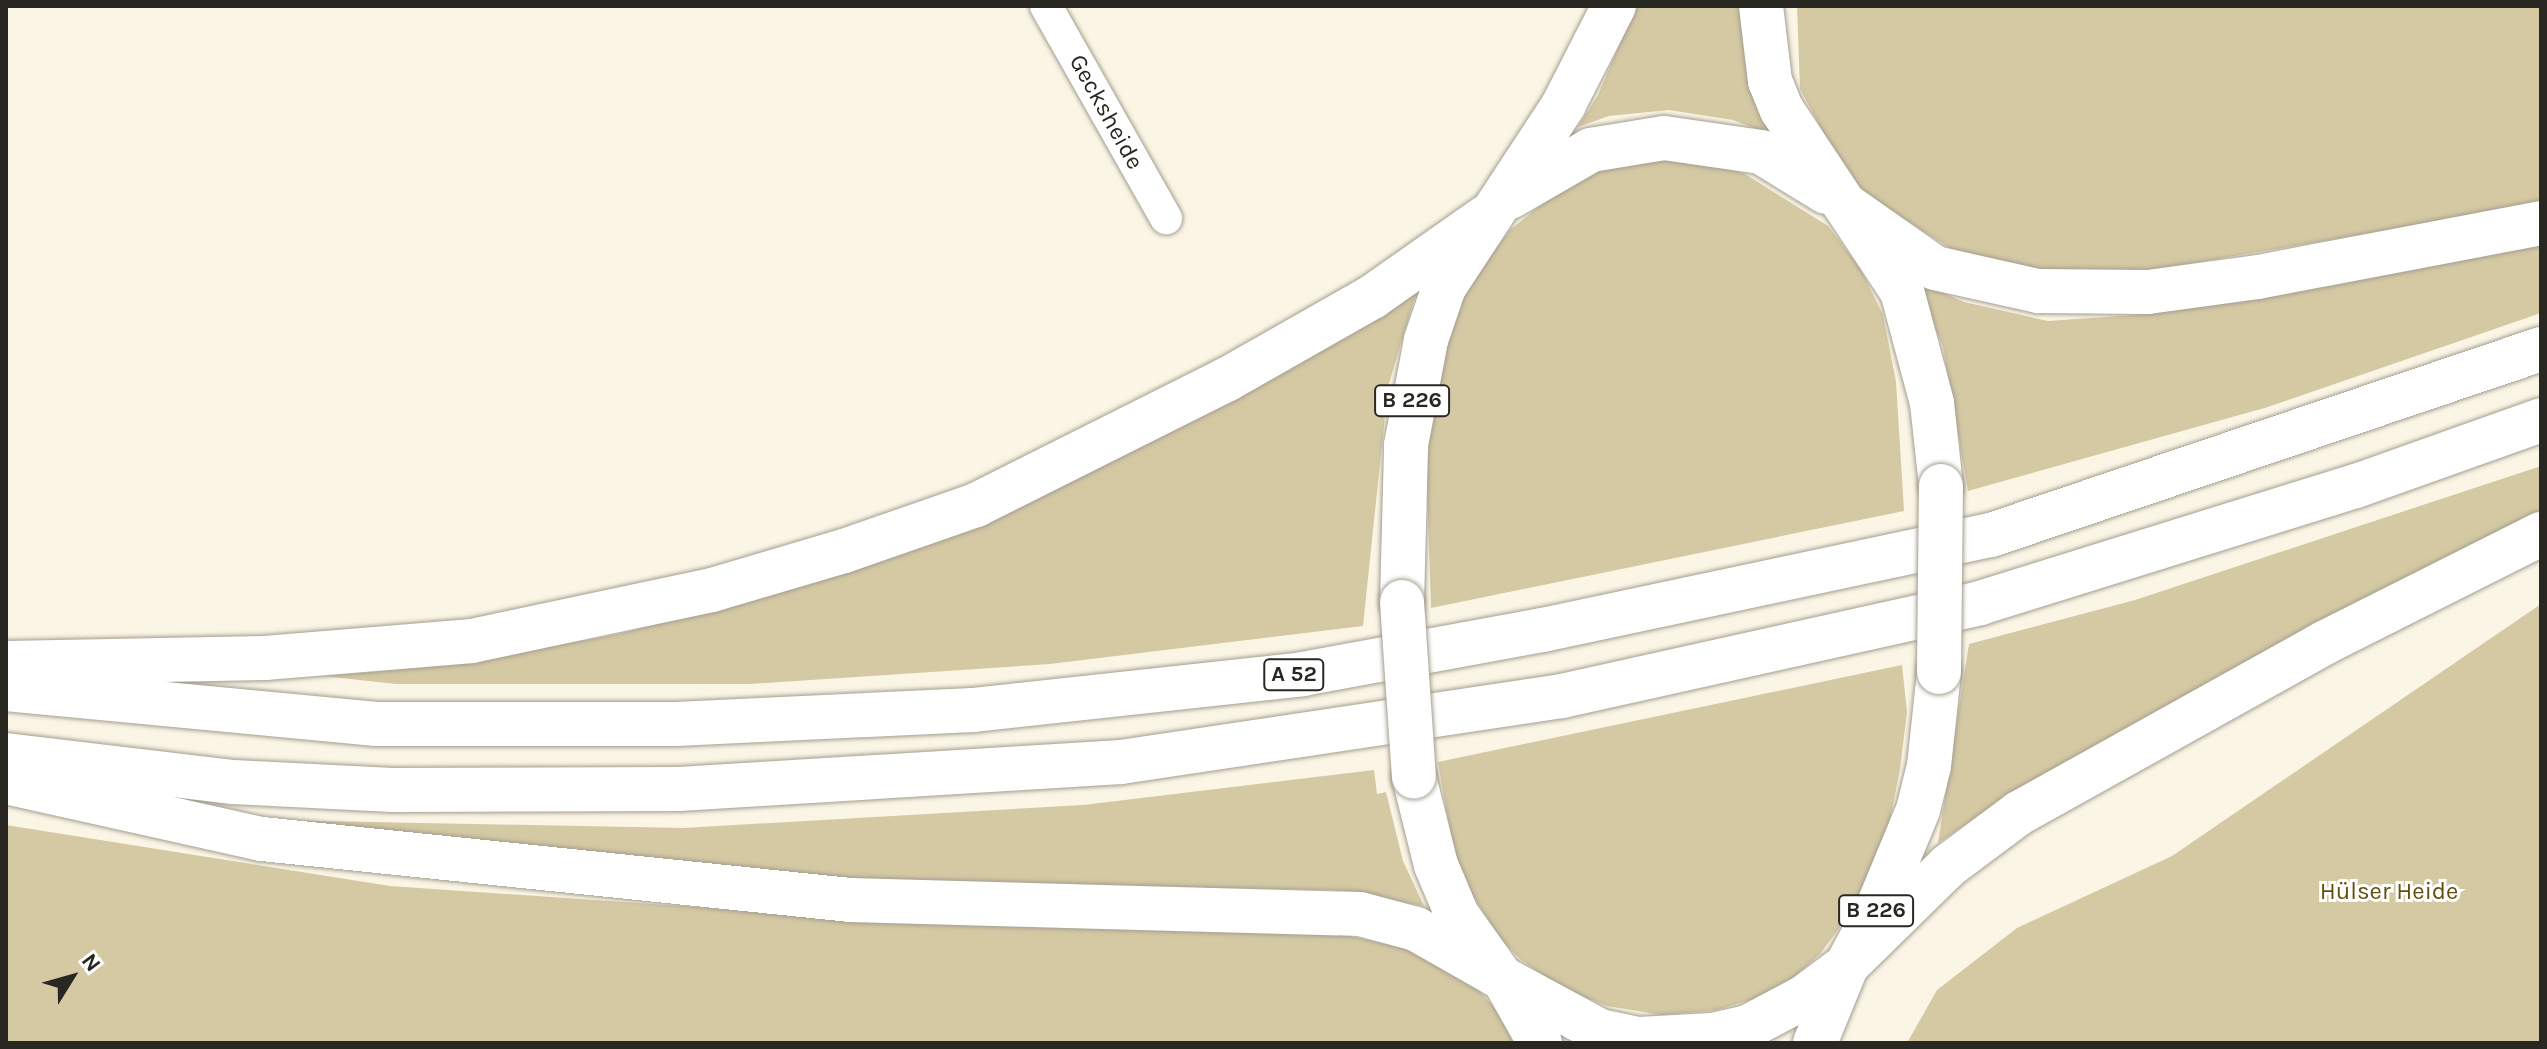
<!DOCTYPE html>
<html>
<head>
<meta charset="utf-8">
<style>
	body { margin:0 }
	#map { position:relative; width:2547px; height:1049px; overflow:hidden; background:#fbf5e6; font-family:Karla,sans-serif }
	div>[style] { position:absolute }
	.green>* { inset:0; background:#d5c9a4 }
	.roads { filter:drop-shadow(0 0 2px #a39e8f) drop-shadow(0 0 2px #a39e8f) }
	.street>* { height:32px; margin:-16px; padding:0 16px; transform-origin:16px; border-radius:16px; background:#fff }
	.primary>* { height:44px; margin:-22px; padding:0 22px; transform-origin:22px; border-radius:22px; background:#fff }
	.highway>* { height:44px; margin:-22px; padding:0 22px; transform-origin:22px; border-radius:22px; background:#fff }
	.bridges { filter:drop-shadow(0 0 2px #a39e8f) drop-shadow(0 0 2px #a39e8f) }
	.primary-bridge>* { height:44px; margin:-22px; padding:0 22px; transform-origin:22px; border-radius:22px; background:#fff }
	span { translate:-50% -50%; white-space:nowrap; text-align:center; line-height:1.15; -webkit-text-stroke:6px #fff; paint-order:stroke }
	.shield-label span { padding:2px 6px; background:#fff; border:2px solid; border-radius:6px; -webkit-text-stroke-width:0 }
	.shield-label { font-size:22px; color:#292721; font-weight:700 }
	.street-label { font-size:24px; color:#292721 }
	.park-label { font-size:24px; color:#624f0c }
	.frame { position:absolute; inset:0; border:8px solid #292721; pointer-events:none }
	.north { position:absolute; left:32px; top:937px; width:80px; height:80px; -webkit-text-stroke:6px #fff; paint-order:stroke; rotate:53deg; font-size:22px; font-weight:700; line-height:32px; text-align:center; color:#292721 }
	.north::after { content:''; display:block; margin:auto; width:28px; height:36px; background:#292721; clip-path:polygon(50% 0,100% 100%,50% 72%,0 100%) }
</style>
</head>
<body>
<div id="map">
	<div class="green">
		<div style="clip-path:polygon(1636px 6px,1748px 6px,1772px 135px,1733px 120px,1669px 110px,1609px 116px,1578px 127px,1598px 95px)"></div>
		<div style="clip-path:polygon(1797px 6px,2541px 6px,2541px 204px,2140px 272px,2038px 273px,1950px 248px,1852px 186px,1800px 89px)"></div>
		<div style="clip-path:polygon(1656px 156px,1705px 162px,1745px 174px,1828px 226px,1860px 268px,1883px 315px,1896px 382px,1904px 511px,1431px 608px,1426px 454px,1442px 356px,1466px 288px,1510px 230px,1563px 187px,1610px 165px)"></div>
		<div style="clip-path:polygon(2541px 245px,2541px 313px,2268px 407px,1968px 491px,1943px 347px,1916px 281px,1964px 302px,2048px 321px,2149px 314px)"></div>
		<div style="clip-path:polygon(1420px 280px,1388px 387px,1363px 626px,1050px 664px,750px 684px,396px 684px,323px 676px,418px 668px,615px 635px,865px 567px,1015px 508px)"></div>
		<div style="clip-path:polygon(2541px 466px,2541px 518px,2018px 789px,1938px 843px,1969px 644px,2135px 600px)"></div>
		<div style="clip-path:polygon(2541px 604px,2541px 1043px,1907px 1043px,1937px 990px,2017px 928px,2172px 856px)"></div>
		<div style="clip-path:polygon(1902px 665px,1907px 712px,1900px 769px,1886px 840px,1863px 896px,1820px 954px,1794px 977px,1753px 999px,1717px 1010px,1662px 1015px,1607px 1006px,1564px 989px,1521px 960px,1500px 938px,1457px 871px,1438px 762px)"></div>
		<div style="clip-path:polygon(1374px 770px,1377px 794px,1386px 792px,1403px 861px,1424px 906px,1334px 890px,885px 883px,272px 820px,683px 828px,1083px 805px)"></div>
		<div style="clip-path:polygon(6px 825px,390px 886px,973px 926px,1329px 932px,1398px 946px,1466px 976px,1514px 1029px,1520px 1043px,6px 1043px)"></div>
	</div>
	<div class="roads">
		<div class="street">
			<div style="left:1046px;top:6px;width:244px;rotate:60.5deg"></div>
		</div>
		<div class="primary">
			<div style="left:1761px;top:6px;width:76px;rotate:83.2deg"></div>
			<div style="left:1770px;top:81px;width:31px;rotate:68deg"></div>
			<div style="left:1782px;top:110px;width:217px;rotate:56.5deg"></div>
			<div style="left:1902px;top:291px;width:116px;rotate:75deg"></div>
			<div style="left:1932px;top:403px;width:83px;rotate:83.8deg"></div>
			<div style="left:1510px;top:197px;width:94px;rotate:-30.1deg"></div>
			<div style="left:1591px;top:150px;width:74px;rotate:-9.3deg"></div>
			<div style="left:1664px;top:138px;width:98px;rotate:8.2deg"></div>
			<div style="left:1761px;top:152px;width:76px;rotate:31.6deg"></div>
			<div style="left:1402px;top:602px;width:157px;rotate:-88.5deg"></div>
			<div style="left:1406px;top:445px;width:107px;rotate:-79.2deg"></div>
			<div style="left:1426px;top:340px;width:56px;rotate:-71.2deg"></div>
			<div style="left:1444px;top:287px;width:219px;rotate:-56.7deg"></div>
			<div style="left:1564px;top:104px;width:110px;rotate:-63deg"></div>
			<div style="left:1414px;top:777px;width:91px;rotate:76deg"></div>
			<div style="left:1436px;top:865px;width:54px;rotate:67.2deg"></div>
			<div style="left:1457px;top:915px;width:77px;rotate:54.5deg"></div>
			<div style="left:1502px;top:978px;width:111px;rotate:28.4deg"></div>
			<div style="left:1600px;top:1031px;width:40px;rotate:12deg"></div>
			<div style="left:1639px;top:1039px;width:74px;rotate:-3.1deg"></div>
			<div style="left:1713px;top:1035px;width:36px;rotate:-13deg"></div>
			<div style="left:1748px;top:1027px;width:62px;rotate:-27.8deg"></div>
			<div style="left:1803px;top:998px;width:55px;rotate:-36.9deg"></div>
			<div style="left:1847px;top:965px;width:64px;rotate:-61.8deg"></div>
			<div style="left:1877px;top:909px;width:107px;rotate:-67.5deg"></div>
			<div style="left:1918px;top:810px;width:45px;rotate:-76deg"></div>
			<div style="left:1929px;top:766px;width:95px;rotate:-83.9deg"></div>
			<div style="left:1506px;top:983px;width:69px;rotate:60.5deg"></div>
			<div style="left:1815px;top:1043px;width:82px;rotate:-67.8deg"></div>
		</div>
		<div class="highway">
			<div style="left:1844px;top:204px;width:111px;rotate:35.1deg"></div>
			<div style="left:1935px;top:268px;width:106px;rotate:12.6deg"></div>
			<div style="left:2038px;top:291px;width:110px;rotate:0.5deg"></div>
			<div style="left:2148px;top:292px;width:111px;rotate:-7.8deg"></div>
			<div style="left:2258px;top:277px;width:288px;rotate:-10.8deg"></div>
			<div style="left:6px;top:663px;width:259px;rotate:-1.1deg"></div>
			<div style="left:265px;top:658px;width:208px;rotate:-4.7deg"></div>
			<div style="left:472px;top:641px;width:245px;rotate:-12deg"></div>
			<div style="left:712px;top:590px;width:138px;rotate:-16.5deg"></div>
			<div style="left:844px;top:551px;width:140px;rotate:-19.2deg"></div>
			<div style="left:976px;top:505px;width:280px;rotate:-26.6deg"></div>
			<div style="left:1226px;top:380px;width:168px;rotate:-29.6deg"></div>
			<div style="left:1372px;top:297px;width:139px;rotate:-35.1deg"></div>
			<div style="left:6px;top:689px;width:372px;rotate:5.4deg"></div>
			<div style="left:376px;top:724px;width:300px"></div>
			<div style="left:676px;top:724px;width:297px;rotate:-2.7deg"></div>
			<div style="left:973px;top:710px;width:332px;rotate:-6.2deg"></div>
			<div style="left:1303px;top:674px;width:244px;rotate:-10.4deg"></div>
			<div style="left:1543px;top:630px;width:458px;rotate:-12deg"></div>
			<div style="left:1991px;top:535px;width:581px;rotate:-18.68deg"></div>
			<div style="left:6px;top:755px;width:229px;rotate:6.8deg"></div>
			<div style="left:233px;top:782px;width:160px;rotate:2.9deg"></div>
			<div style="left:393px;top:790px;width:286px;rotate:-0.2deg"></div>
			<div style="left:679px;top:789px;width:443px;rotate:-3.5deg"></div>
			<div style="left:1121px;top:762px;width:446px;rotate:-8.5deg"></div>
			<div style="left:1562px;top:696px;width:428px;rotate:-12.5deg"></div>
			<div style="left:1980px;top:603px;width:394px;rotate:-17.3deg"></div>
			<div style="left:2356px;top:486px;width:196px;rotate:-19.6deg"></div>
			<div style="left:6px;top:782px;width:262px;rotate:12.6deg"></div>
			<div style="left:262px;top:839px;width:591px;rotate:5.92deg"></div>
			<div style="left:850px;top:900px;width:510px;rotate:1.57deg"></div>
			<div style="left:1360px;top:914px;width:58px;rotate:15deg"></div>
			<div style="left:1416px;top:929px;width:99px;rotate:29.7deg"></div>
			<div style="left:1847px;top:965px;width:141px;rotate:-44.4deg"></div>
			<div style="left:1948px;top:866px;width:89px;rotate:-36.7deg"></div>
			<div style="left:2019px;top:813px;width:351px;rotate:-29.1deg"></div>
			<div style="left:2326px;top:642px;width:241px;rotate:-26.7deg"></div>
		</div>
	</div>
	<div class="bridges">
		<div class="primary-bridge">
			<div style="left:1402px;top:602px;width:175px;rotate:86.1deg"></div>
			<div style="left:1939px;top:672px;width:186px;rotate:-89.4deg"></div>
		</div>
	</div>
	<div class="shield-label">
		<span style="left:1412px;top:401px">B 226</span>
		<span style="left:1294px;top:675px">A 52</span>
		<span style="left:1876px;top:911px">B 226</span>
	</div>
	<div class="street-label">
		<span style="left:1106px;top:112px;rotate:61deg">Gecksheide</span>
	</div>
	<div class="park-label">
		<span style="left:2389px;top:892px">Hülser Heide</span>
	</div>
	<div class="frame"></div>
	<div class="north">N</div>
</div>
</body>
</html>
